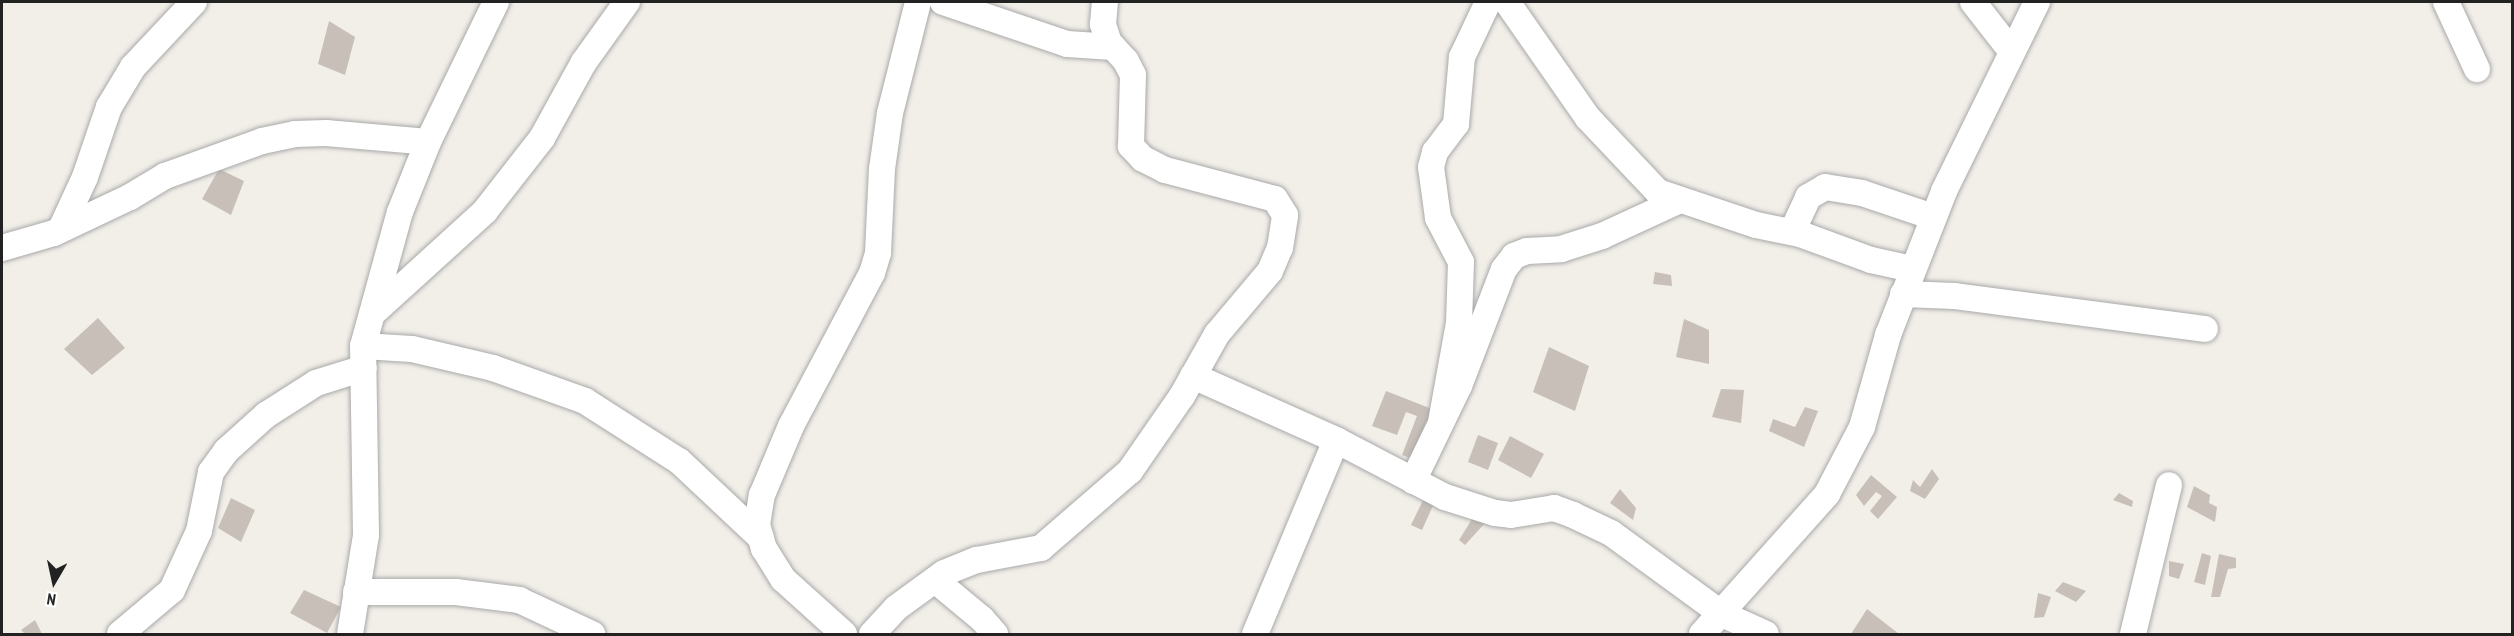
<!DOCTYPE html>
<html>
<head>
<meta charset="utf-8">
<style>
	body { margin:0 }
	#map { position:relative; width:2514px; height:636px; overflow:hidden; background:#f2efe9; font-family:"PT Sans Narrow",sans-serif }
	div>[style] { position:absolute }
	.building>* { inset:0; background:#c7bfb8 }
	.roads { filter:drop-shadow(0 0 2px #a9a9a9) drop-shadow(0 0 2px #a9a9a9) }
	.minor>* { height:26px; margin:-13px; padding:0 13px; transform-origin:13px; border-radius:13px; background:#fff }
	span { translate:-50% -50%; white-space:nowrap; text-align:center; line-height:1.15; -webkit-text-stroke:5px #fff; paint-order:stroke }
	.frame { position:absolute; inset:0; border:3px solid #222; pointer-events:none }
	.north { position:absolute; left:24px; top:552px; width:60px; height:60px; -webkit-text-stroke:4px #fff; paint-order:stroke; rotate:189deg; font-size:16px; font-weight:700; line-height:24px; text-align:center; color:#222 }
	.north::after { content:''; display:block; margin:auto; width:21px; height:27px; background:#222; clip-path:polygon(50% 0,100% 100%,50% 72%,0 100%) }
</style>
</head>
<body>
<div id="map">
	<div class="building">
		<div style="clip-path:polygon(329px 21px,355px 37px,345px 75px,318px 64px)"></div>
		<div style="clip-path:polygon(219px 169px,244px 181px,231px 215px,202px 199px)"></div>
		<div style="clip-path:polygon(1655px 272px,1671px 275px,1672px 286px,1653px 284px)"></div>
		<div style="clip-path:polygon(98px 318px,125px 348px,92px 375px,64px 349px)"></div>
		<div style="clip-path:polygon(1684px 319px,1709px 330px,1709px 364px,1676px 357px)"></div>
		<div style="clip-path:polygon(1549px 347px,1589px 366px,1575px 411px,1533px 392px)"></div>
		<div style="clip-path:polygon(1721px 389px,1744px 390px,1741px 423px,1712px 417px)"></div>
		<div style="clip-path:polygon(1386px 391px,1437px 411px,1418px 461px,1402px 455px,1417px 416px,1406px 412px,1397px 435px,1372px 426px)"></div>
		<div style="clip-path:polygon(1805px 407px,1818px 411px,1804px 447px,1769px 431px,1773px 419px,1795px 427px)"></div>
		<div style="clip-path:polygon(1478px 435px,1498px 443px,1488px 470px,1468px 462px)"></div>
		<div style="clip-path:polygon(1510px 436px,1544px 454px,1531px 478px,1498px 460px)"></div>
		<div style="clip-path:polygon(1932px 469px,1939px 479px,1925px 499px,1910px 491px,1913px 480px,1920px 487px)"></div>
		<div style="clip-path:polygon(1871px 475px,1897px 497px,1878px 519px,1870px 511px,1882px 496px,1876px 492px,1864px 506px,1856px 495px)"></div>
		<div style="clip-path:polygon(2194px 486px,2210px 495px,2209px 503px,2217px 507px,2215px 522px,2187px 507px)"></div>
		<div style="clip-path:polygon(1620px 489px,1636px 508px,1633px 520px,1610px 503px)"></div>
		<div style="clip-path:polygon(2119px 493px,2133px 501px,2132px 507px,2113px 500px)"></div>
		<div style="clip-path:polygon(1426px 494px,1436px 499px,1422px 530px,1411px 525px)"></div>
		<div style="clip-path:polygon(231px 498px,255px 510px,241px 542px,218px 528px)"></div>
		<div style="clip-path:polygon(1474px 516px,1485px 523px,1465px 545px,1459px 540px)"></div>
		<div style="clip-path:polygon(2202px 553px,2211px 556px,2205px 585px,2194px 582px)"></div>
		<div style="clip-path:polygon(2219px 554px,2236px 558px,2236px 568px,2228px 569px,2220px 597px,2211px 597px)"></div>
		<div style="clip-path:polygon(2169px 561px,2184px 564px,2179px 579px,2169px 576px)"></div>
		<div style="clip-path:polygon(2063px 582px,2086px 591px,2076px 602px,2055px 591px)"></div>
		<div style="clip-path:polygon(304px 590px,341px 607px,327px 633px,290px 613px)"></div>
		<div style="clip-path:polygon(2038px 593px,2051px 597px,2044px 617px,2034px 618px)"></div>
		<div style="clip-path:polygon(1867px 609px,1899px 634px,1851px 634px)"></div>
		<div style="clip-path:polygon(35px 620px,42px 634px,25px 634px,21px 630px)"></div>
	</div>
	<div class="roads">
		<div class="minor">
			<div style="left:943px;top:2px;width:131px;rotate:18.7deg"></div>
			<div style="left:1067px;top:44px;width:46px;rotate:3.7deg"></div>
			<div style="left:1507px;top:2px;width:141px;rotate:55.1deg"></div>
			<div style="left:1588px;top:118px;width:102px;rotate:46.6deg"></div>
			<div style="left:1658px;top:192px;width:103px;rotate:18.6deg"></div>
			<div style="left:1756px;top:225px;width:45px;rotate:11.6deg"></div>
			<div style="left:1800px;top:234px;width:76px;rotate:20.1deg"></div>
			<div style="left:1871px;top:260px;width:42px;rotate:12.4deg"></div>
			<div style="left:1973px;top:2px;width:63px;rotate:52deg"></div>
			<div style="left:2446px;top:2px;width:74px;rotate:65.2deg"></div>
			<div style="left:61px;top:229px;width:57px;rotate:-65.2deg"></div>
			<div style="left:85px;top:177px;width:74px;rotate:-71.1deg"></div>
			<div style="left:109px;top:107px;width:47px;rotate:-59deg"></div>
			<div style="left:133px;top:67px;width:89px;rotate:-46.8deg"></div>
			<div style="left:1792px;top:232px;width:38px;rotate:-65deg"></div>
			<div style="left:1808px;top:197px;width:20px;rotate:-30deg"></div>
			<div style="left:1825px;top:187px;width:37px;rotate:9deg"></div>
			<div style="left:1862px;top:193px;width:75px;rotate:18.7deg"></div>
			<div style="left:2px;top:248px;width:54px;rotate:-16.1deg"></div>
			<div style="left:54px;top:233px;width:84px;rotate:-25.3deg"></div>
			<div style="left:130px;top:197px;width:41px;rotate:-31deg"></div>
			<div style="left:165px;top:176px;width:103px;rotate:-19.8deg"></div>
			<div style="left:262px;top:141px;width:34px;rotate:-12deg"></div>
			<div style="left:295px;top:134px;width:31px;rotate:-2deg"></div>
			<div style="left:326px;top:133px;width:102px;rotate:5deg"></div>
			<div style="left:1903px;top:294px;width:52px;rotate:2.2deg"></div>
			<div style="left:1955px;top:296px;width:252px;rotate:7.5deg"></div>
			<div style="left:372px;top:314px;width:153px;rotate:-42.3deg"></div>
			<div style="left:485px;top:211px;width:93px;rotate:-52deg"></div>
			<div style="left:542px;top:138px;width:87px;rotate:-61.1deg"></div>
			<div style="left:584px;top:62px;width:74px;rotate:-54.4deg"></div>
			<div style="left:363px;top:346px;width:49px;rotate:3.5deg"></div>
			<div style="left:412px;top:349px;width:83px;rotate:13.2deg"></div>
			<div style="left:493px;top:368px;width:98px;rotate:19.7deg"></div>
			<div style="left:585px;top:401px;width:112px;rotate:32.6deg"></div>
			<div style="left:679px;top:461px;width:112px;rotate:43.2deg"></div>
			<div style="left:1193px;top:376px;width:157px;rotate:24.1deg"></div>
			<div style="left:1336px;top:440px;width:123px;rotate:27.6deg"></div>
			<div style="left:1445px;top:497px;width:52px;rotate:17.7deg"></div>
			<div style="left:1495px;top:513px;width:16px;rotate:7deg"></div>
			<div style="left:1511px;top:515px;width:44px;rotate:-9.2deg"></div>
			<div style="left:1554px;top:508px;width:20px;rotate:20deg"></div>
			<div style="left:1573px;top:515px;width:42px;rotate:25.3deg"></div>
			<div style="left:1611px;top:533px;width:137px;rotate:36.1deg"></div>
			<div style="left:1722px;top:614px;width:48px;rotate:24.4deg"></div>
			<div style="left:1441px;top:422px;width:101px;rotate:-79.7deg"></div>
			<div style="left:1459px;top:323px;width:61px;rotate:-88.1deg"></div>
			<div style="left:1461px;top:262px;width:50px;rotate:-117.6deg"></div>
			<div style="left:1438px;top:218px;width:51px;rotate:-97.8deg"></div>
			<div style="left:1431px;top:167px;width:16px;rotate:-75deg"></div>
			<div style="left:1435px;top:152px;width:35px;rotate:-53deg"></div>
			<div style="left:1456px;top:124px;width:67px;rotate:-84.9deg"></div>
			<div style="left:1462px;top:57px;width:61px;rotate:-64.7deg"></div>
			<div style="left:1413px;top:481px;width:106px;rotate:-64.2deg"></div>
			<div style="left:1459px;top:386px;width:125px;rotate:-69deg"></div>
			<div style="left:1504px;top:269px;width:16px;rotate:-52deg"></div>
			<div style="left:1514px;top:256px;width:14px;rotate:-21deg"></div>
			<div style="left:1527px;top:251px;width:34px;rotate:-3deg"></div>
			<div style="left:1561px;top:249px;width:43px;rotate:-17.6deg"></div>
			<div style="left:1602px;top:236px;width:86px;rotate:-24.8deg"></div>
			<div style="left:935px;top:580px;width:61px;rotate:39.7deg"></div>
			<div style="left:982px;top:619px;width:20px;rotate:49deg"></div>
			<div style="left:356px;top:592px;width:100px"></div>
			<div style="left:456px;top:592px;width:64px;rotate:7.2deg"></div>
			<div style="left:519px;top:600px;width:81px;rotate:25deg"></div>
			<div style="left:120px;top:634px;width:68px;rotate:-40.2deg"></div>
			<div style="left:172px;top:590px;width:65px;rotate:-65.4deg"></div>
			<div style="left:199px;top:531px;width:60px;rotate:-78.5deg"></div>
			<div style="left:211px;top:472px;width:26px;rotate:-54deg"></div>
			<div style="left:226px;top:451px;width:54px;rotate:-42deg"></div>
			<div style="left:266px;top:415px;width:59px;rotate:-32.6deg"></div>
			<div style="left:316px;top:383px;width:50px;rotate:-17.4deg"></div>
			<div style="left:350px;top:634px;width:100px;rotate:-80.8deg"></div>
			<div style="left:366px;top:535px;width:189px;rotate:-90.9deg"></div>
			<div style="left:363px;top:346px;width:139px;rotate:-74.6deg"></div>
			<div style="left:400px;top:212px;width:75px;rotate:-68.2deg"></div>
			<div style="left:428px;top:142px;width:156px;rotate:-64.1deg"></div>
			<div style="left:844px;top:634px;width:82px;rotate:-138deg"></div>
			<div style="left:783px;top:579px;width:36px;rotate:-122deg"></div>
			<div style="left:764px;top:549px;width:25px;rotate:-106deg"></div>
			<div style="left:757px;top:525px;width:30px;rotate:-81deg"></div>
			<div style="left:762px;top:495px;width:75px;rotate:-67.2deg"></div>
			<div style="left:791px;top:426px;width:173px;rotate:-62.1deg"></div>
			<div style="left:872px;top:273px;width:21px;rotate:-73deg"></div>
			<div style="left:878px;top:253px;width:84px;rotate:-87.3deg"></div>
			<div style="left:882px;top:169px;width:57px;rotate:-81.9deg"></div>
			<div style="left:890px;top:113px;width:114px;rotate:-75.8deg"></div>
			<div style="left:872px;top:634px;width:35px;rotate:-47deg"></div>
			<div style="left:896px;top:608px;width:59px;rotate:-36.1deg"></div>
			<div style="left:944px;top:573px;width:35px;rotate:-22deg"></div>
			<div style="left:977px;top:560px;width:65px;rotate:-10.6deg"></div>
			<div style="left:1041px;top:548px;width:118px;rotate:-40.9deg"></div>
			<div style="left:1130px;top:471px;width:91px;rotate:-55.3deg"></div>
			<div style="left:1182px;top:396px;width:71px;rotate:-60.6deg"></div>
			<div style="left:1217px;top:334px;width:82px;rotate:-49.9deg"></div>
			<div style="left:1270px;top:271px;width:25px;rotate:-67deg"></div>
			<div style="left:1280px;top:248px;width:33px;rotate:-81deg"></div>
			<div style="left:1285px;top:215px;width:19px;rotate:-122deg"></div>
			<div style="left:1275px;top:199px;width:114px;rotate:-165.2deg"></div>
			<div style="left:1165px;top:170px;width:25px;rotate:-153deg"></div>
			<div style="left:1143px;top:159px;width:18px;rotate:-133deg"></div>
			<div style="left:1131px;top:146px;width:71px;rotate:-88.4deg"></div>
			<div style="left:1133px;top:75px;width:16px;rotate:-117deg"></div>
			<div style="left:1126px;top:61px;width:25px;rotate:-133deg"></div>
			<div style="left:1109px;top:43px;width:20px;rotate:-108deg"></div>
			<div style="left:1103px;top:24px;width:22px;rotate:-85deg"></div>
			<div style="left:1255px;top:634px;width:210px;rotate:-67.3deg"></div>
			<div style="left:1702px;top:634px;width:188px;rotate:-48.2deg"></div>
			<div style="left:1827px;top:494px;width:76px;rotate:-62.4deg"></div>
			<div style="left:1862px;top:427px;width:96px;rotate:-74.2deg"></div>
			<div style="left:1888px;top:335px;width:155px;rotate:-68.7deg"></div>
			<div style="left:1944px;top:191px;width:211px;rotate:-63.8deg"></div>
			<div style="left:2133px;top:634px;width:153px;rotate:-76.4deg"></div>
		</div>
	</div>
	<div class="frame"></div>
	<div class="north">N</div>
</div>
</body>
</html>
